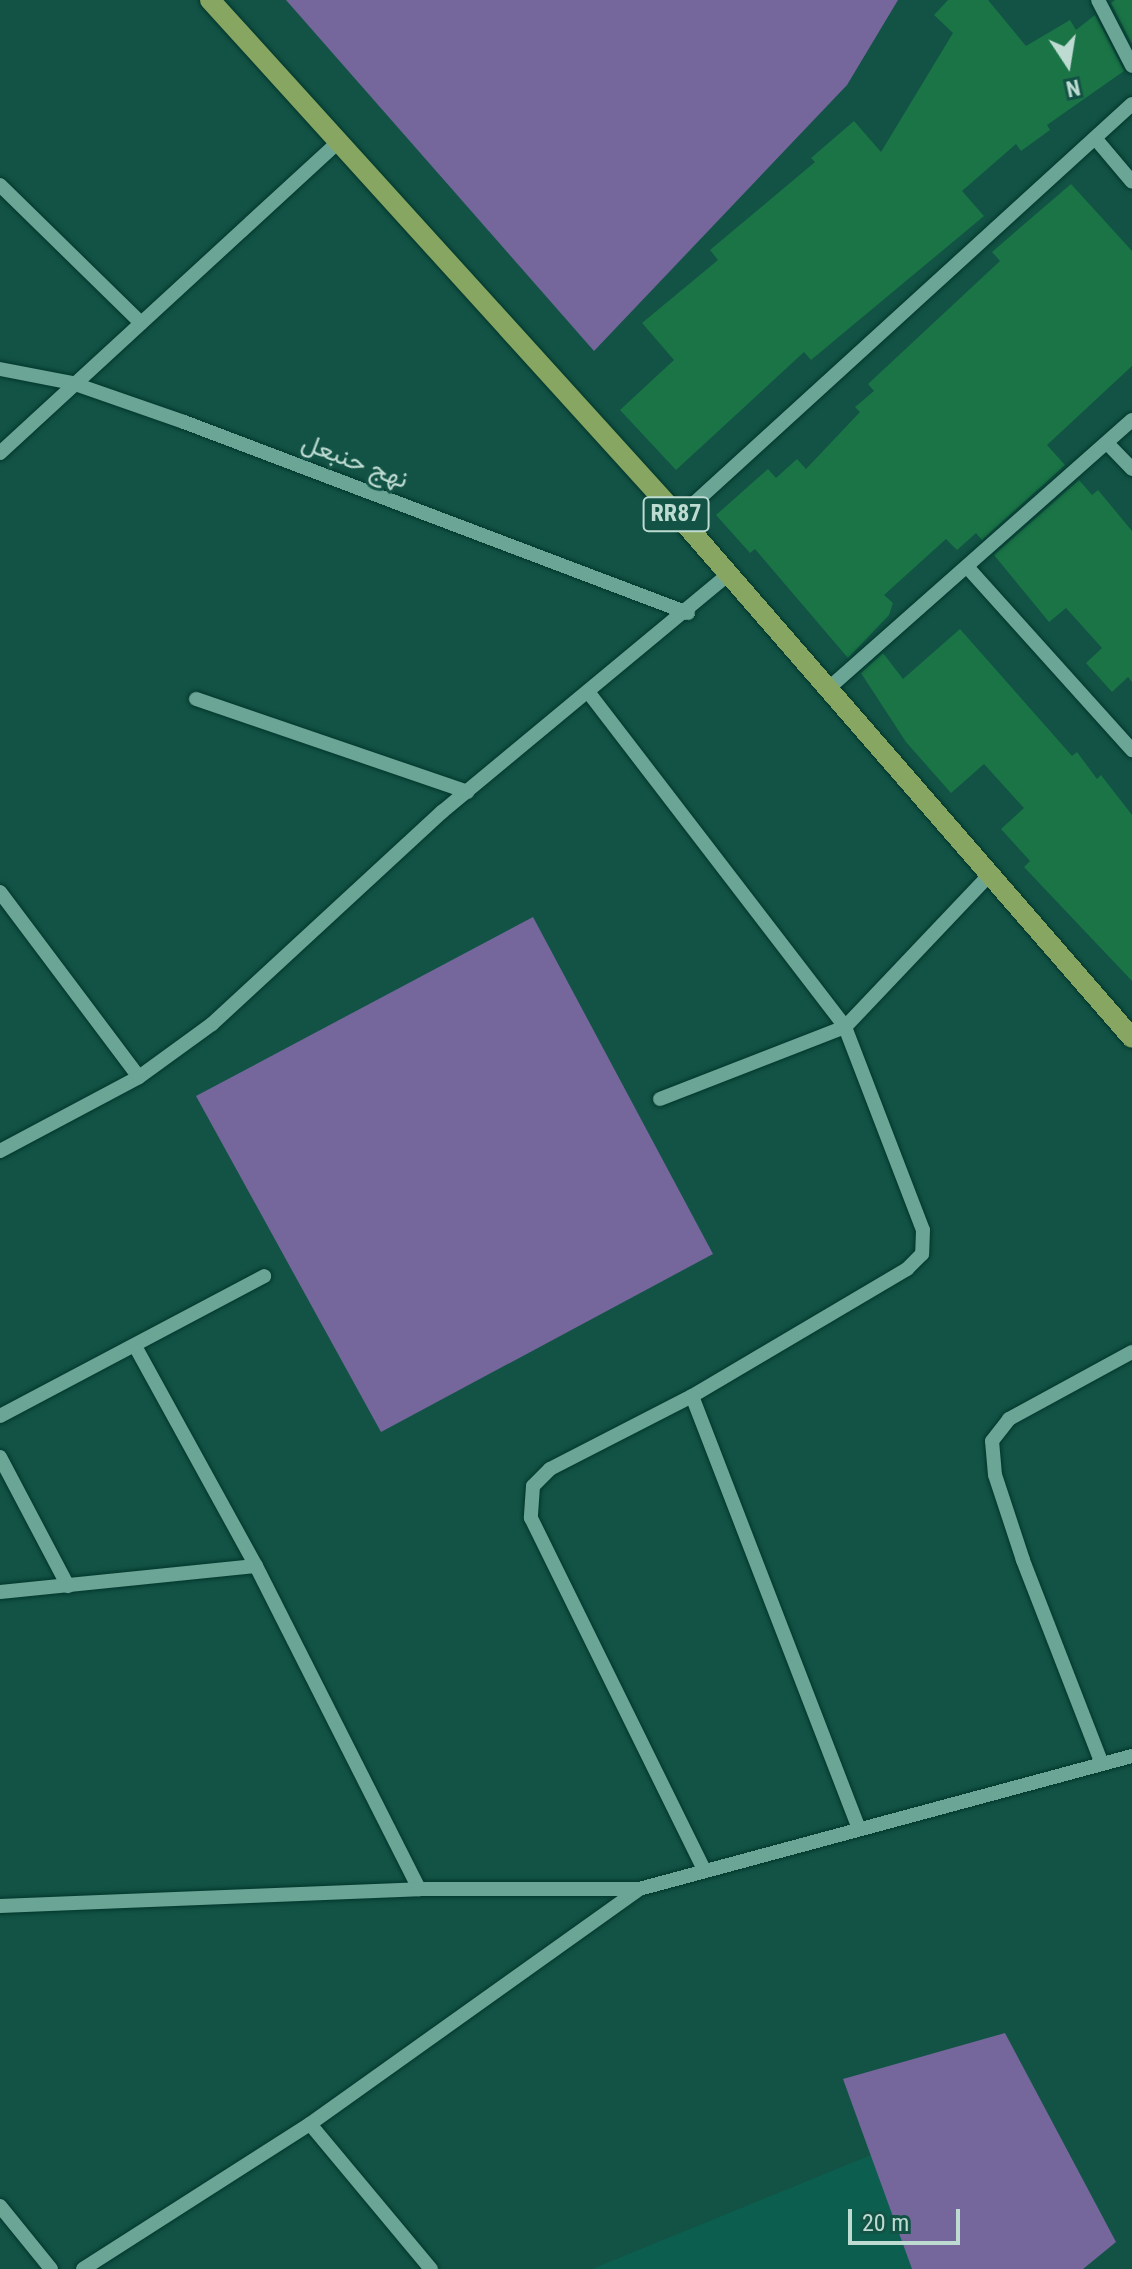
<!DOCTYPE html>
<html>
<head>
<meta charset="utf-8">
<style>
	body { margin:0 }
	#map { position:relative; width:1132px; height:2269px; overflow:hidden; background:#125345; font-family:"Roboto Condensed",Vazirmatn,sans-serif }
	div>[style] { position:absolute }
	.built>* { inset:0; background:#0c5e4f }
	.green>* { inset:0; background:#75679c }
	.building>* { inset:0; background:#1a7446 }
	.roads { filter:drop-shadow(0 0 2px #03362c) drop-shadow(0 0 2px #03362c) }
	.minor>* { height:14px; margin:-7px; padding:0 7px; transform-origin:7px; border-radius:7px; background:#6aa596 }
	.major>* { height:20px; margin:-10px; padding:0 10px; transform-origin:10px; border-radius:10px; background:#86a661 }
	span { translate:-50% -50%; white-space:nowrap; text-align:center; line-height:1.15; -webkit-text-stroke:6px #125345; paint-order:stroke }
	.shield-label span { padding:2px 6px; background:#125345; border:2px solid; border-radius:6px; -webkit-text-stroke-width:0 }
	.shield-label { font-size:24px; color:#bedbd2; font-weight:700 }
	.street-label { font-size:26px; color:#bedbd2 }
	.north { position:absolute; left:1028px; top:24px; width:80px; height:80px; -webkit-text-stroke:6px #125345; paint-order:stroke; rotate:168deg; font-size:22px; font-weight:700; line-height:32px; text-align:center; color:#bedbd2 }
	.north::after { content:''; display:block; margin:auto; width:28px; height:36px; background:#bedbd2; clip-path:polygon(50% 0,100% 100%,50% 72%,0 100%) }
	.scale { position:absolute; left:848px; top:2209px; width:112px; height:36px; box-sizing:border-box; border:4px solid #bedbd2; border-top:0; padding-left:10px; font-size:24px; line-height:28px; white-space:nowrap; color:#bedbd2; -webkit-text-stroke:6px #125345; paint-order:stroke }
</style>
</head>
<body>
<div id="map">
	<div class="built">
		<div style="clip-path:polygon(871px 2155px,912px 2269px,592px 2269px)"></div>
	</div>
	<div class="green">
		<div style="clip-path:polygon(286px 0,898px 0,847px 85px,594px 351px)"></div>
		<div style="clip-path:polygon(533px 917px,713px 1254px,381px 1432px,196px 1096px)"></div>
		<div style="clip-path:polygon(1005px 2033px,1116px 2242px,1083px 2269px,912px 2269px,843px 2079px)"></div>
	</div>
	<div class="building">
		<div style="clip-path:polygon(948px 0,988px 0,1026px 46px,1070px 20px,1076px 30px,1095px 15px,1124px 71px,1047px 125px,1050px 130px,1021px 151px,1016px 144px,962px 191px,984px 216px,811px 360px,804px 352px,676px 470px,620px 410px,674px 360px,642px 323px,718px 260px,710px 250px,815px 162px,811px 158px,854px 121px,881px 152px,953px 33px,934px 15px)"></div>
		<div style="clip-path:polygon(1115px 0,1132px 0,1132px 44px,1111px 3px)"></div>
		<div style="clip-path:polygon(1071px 184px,1132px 251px,1132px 366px,1047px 445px,1065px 465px,982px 540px,976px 533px,957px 550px,946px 539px,884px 595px,893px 603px,889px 615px,848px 658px,755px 549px,750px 553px,716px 515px,768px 469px,776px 478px,797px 459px,806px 469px,860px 412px,855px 407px,874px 391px,868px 384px,1000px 261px,992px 252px)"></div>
		<div style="clip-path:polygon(1079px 480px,1092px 495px,1098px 490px,1132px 531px,1132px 682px,1128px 677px,1112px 692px,1086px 663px,1102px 648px,1066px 608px,1049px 622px,994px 555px)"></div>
		<div style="clip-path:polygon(960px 629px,1072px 756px,1077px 752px,1097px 779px,1101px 775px,1132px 815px,1132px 981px,1024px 867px,1030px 861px,1001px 829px,1024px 808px,984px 764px,951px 793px,906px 742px,861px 673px,883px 653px,903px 679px)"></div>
	</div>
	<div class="roads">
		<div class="minor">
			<div style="left:1098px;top:0;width:74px;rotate:62.7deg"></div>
			<div style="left:1095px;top:138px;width:57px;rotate:49.9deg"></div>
			<div style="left:0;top:185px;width:197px;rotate:44.4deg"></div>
			<div style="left:0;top:369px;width:73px;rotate:11deg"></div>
			<div style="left:72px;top:383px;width:119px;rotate:19.2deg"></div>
			<div style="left:184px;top:422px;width:539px;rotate:20.76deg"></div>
			<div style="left:1107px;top:443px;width:36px;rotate:46deg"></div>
			<div style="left:0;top:453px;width:462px;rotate:-42.6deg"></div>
			<div style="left:679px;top:517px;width:613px;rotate:-42.36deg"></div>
			<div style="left:969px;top:569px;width:244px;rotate:48deg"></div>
			<div style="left:830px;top:687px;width:403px;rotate:-41.5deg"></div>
			<div style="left:589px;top:693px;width:421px;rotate:52.5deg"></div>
			<div style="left:845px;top:1027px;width:217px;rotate:69deg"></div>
			<div style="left:923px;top:1230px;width:24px;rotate:92deg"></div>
			<div style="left:922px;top:1254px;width:21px;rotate:135deg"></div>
			<div style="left:907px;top:1269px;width:250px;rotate:149.4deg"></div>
			<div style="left:692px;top:1396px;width:160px;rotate:152.8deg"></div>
			<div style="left:550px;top:1469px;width:24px;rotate:135deg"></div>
			<div style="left:533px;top:1486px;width:32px;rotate:94deg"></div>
			<div style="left:531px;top:1518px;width:391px;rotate:63.8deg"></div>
			<div style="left:196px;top:699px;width:287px;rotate:18.9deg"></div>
			<div style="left:0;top:892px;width:231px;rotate:53.1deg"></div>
			<div style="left:660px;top:1099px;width:199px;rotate:-21.3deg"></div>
			<div style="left:845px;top:1027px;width:209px;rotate:-46.5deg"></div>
			<div style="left:0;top:1151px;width:157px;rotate:-28deg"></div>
			<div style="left:139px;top:1077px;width:90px;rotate:-36deg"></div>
			<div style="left:212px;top:1024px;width:313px;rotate:-42.7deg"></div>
			<div style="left:442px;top:812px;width:373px;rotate:-39.7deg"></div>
			<div style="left:135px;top:1346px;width:251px;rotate:61.2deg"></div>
			<div style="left:256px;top:1566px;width:362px;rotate:63.2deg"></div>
			<div style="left:692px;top:1396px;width:463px;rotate:68.9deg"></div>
			<div style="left:0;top:1416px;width:299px;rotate:-27.9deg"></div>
			<div style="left:0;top:1457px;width:146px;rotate:62.2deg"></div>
			<div style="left:0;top:1592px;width:257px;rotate:-5.8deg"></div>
			<div style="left:1102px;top:1764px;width:219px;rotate:-111.2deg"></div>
			<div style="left:1023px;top:1560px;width:89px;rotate:-108.2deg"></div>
			<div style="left:995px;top:1475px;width:34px;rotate:-95deg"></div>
			<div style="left:992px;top:1441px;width:28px;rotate:-52deg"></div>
			<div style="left:1009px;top:1419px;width:140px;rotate:-28.6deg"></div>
			<div style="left:0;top:1906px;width:419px;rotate:-2.3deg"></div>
			<div style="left:419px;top:1889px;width:220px"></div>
			<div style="left:310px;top:2124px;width:189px;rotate:50.2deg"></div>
			<div style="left:0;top:2206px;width:81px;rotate:51deg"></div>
			<div style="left:83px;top:2269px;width:269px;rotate:-32.6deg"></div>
			<div style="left:310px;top:2124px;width:404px;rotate:-35.5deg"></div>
			<div style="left:639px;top:1889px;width:511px;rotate:-15.1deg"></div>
		</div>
		<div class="major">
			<div style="left:210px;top:0;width:698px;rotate:47.79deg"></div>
			<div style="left:679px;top:517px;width:690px;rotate:48.99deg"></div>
		</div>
	</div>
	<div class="shield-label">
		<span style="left:676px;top:514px">RR87</span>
	</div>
	<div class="street-label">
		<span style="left:355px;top:461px;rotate:21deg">نهج حنبعل</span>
	</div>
	<div class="north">N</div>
	<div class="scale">20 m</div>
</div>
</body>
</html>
